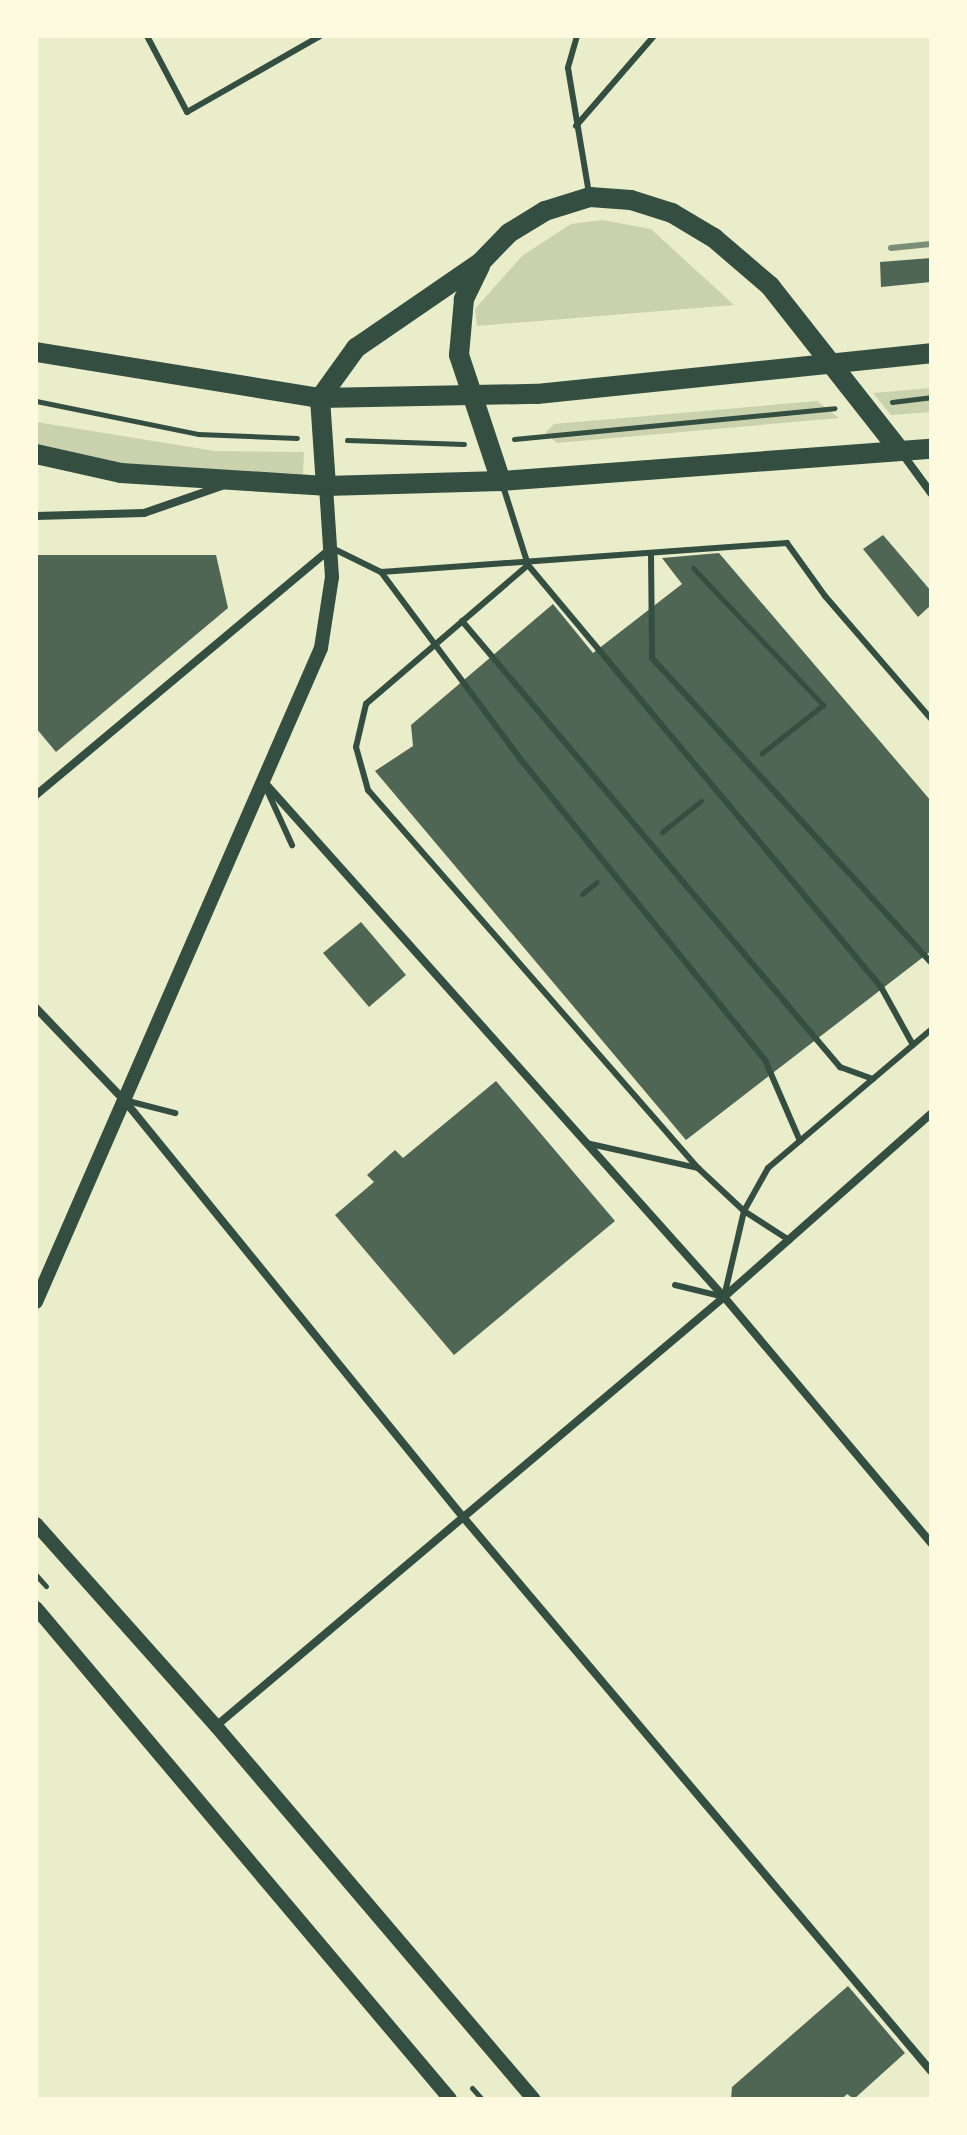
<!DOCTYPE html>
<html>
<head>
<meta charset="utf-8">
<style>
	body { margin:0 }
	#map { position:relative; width:967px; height:2135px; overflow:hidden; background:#e9edc9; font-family:"Nunito Sans",sans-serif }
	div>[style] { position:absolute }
	.green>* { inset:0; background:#cad2ad }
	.building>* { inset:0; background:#4f6655 }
	.path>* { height:5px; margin:-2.5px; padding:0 2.5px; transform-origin:2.5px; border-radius:2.5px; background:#344e41 }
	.service>* { height:6px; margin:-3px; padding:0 3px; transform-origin:3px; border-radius:3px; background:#344e41 }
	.minor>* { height:8px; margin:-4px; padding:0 4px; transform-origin:4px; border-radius:4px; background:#344e41 }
	.tertiary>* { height:14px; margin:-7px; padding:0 7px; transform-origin:7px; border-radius:7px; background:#344e41 }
	.primary>* { height:20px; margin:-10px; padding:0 10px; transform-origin:10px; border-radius:10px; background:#344e41 }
	.rail>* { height:6px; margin:-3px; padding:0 3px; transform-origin:3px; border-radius:3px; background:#7c8e77 }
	span { translate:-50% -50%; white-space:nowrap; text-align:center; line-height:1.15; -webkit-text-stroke:7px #fefae0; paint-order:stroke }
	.frame { position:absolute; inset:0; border:38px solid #fefae0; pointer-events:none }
</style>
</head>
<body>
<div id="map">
	<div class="green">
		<div style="clip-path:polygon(602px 220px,651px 229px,734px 305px,477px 326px,475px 309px,522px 256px,571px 224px)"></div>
		<div style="clip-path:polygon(931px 388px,931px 412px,891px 415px,873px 393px)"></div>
		<div style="clip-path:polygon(817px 401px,839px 418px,557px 443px,545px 433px,554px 424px)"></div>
		<div style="clip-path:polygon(36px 422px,215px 451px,304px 452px,303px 474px,118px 463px,36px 447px)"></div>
	</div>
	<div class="building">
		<div style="clip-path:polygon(931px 258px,931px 282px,881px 287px,880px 262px)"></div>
		<div style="clip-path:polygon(883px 535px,931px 591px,931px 605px,918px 617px,863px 549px)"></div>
		<div style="clip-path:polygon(719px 553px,931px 801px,931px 951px,686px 1140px,375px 771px,413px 746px,411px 725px,553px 604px,593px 653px,682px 584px,662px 558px)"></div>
		<div style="clip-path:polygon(36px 555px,216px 555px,228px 608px,56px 752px,36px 728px)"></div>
		<div style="clip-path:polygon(361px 922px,406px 975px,369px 1007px,323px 953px)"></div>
		<div style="clip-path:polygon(496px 1081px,615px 1221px,454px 1355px,335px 1215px,374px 1182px,367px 1175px,395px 1150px,403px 1158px)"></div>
		<div style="clip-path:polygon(848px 1986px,905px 2053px,854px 2099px,847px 2094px,842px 2099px,731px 2099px,732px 2087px)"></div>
	</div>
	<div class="path">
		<div style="left:36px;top:401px;width:165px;rotate:11.5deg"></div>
		<div style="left:198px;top:434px;width:99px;rotate:2.3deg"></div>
		<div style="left:892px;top:402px;width:39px;rotate:-7deg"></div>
		<div style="left:514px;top:439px;width:322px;rotate:-5.5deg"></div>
		<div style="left:347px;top:440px;width:117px;rotate:2deg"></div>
		<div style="left:693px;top:568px;width:189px;rotate:46.5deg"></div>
		<div style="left:823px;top:705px;width:78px;rotate:141.8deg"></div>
		<div style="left:662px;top:832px;width:50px;rotate:-38.5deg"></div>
		<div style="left:582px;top:894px;width:19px;rotate:-39deg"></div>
		<div style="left:36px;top:1575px;width:15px;rotate:48deg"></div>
		<div style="left:472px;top:2088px;width:15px;rotate:48deg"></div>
	</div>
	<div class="service">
		<div style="left:147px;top:36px;width:86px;rotate:62.2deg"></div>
		<div style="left:187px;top:112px;width:153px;rotate:-29.7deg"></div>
		<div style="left:577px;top:36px;width:33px;rotate:106deg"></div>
		<div style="left:568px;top:68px;width:127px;rotate:80.5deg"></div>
		<div style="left:576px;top:126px;width:119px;rotate:-49.1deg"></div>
		<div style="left:503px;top:486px;width:83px;rotate:72.4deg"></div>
		<div style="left:528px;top:565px;width:550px;rotate:50.09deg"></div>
		<div style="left:881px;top:987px;width:66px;rotate:61.1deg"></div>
		<div style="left:332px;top:548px;width:55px;rotate:26.1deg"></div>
		<div style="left:381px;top:572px;width:236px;rotate:53.3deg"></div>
		<div style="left:522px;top:761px;width:385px;rotate:50.9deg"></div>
		<div style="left:765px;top:1060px;width:88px;rotate:66.6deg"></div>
		<div style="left:651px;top:554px;width:104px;rotate:89.4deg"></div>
		<div style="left:652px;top:658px;width:413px;rotate:47.5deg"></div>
		<div style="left:528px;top:565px;width:213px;rotate:139.4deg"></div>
		<div style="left:366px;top:704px;width:44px;rotate:103.1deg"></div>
		<div style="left:356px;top:747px;width:45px;rotate:74.4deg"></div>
		<div style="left:368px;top:790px;width:502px;rotate:48.88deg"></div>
		<div style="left:698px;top:1168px;width:63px;rotate:43.1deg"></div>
		<div style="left:744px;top:1211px;width:54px;rotate:32.8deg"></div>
		<div style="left:381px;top:572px;width:407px;rotate:-4.1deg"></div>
		<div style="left:787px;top:543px;width:65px;rotate:54.4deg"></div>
		<div style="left:825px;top:596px;width:162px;rotate:49.2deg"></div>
		<div style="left:462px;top:621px;width:585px;rotate:49.72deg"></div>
		<div style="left:840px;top:1067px;width:35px;rotate:20deg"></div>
		<div style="left:266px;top:788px;width:63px;rotate:65.5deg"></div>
		<div style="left:124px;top:1100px;width:53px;rotate:14.3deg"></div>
		<div style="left:586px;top:1143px;width:115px;rotate:12.6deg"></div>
		<div style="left:675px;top:1285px;width:50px;rotate:13.8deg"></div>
		<div style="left:724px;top:1297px;width:88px;rotate:-76.9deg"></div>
		<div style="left:744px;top:1211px;width:49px;rotate:-60.8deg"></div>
		<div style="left:768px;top:1168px;width:214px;rotate:-40.3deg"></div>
	</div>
	<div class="minor">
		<div style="left:901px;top:452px;width:51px;rotate:53.8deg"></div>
		<div style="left:36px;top:516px;width:108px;rotate:-1.6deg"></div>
		<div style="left:144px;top:513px;width:83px;rotate:-19.1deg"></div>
		<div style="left:263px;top:781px;width:692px;rotate:48.22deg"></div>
		<div style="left:724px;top:1297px;width:322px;rotate:49.9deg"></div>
		<div style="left:36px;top:795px;width:385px;rotate:-39.9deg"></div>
		<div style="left:36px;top:1008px;width:127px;rotate:46.3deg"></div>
		<div style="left:124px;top:1100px;width:537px;rotate:50.89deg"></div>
		<div style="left:463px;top:1517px;width:725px;rotate:49.81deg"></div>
		<div style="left:216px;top:1726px;width:665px;rotate:-40.18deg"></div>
		<div style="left:724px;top:1297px;width:276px;rotate:-41.5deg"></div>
	</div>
	<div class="tertiary">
		<div style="left:36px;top:1302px;width:713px;rotate:-66.45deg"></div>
		<div style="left:321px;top:648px;width:72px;rotate:-81.2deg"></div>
		<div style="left:332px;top:577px;width:91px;rotate:-93.8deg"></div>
		<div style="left:36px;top:1524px;width:271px;rotate:48.3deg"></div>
		<div style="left:216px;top:1726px;width:490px;rotate:49.6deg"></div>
		<div style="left:36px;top:1608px;width:642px;rotate:49.86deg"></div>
	</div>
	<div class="primary">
		<div style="left:480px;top:266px;width:37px;rotate:116deg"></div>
		<div style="left:464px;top:299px;width:56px;rotate:95.1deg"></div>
		<div style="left:459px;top:355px;width:133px;rotate:71.6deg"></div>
		<div style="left:36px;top:352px;width:288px;rotate:9.2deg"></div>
		<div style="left:320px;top:398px;width:217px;rotate:-1.1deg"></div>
		<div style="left:537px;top:394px;width:396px;rotate:-5.9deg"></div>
		<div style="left:36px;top:454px;width:87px;rotate:12.6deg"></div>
		<div style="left:121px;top:473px;width:205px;rotate:3.6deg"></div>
		<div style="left:326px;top:486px;width:175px;rotate:-1.6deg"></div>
		<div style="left:501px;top:481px;width:431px;rotate:-4.3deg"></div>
		<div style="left:326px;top:486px;width:88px;rotate:-93.9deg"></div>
		<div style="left:320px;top:398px;width:62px;rotate:-54.2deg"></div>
		<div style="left:356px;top:348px;width:152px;rotate:-34.5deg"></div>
		<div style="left:481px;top:262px;width:40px;rotate:-46deg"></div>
		<div style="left:509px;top:233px;width:42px;rotate:-31.4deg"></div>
		<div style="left:545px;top:211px;width:47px;rotate:-17.3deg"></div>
		<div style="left:590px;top:197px;width:41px;rotate:4.2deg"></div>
		<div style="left:631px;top:200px;width:43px;rotate:17.6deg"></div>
		<div style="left:672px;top:213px;width:49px;rotate:30.8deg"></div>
		<div style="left:714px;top:238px;width:74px;rotate:40.6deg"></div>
		<div style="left:770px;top:286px;width:210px;rotate:51.8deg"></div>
	</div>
	<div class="rail">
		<div style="left:891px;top:248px;width:40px;rotate:-5.7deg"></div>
	</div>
	<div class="frame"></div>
</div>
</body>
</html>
